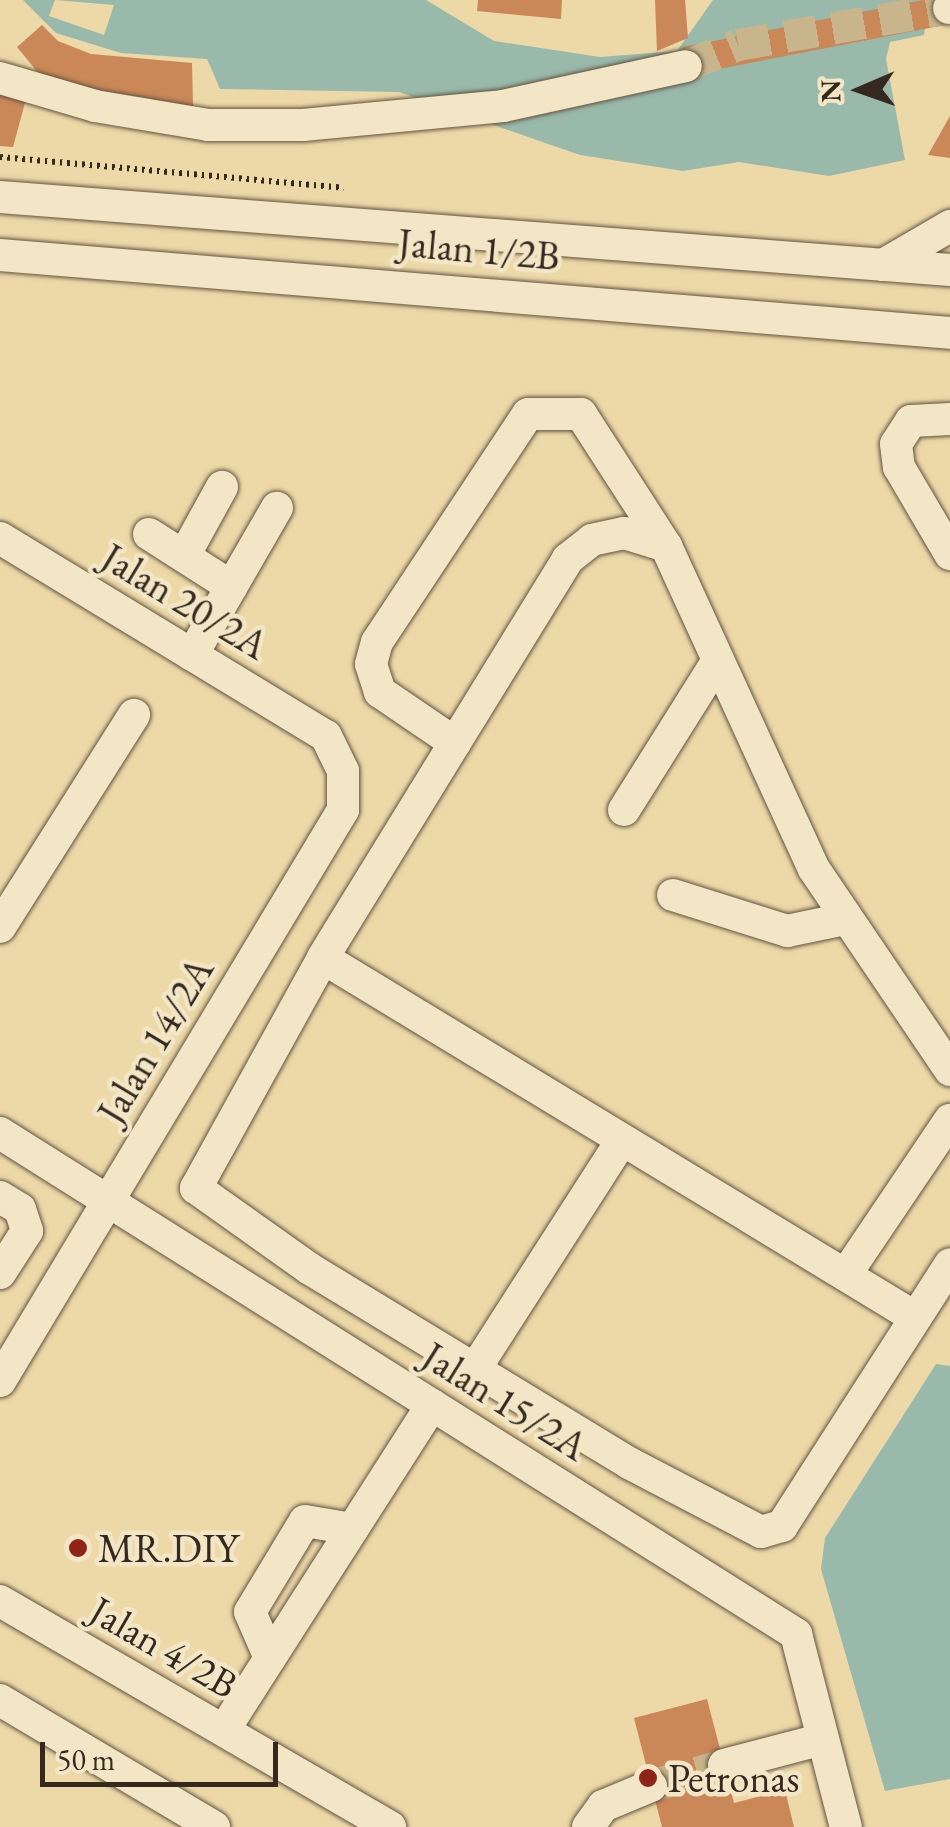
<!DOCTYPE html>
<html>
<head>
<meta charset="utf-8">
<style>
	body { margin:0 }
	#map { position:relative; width:950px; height:1827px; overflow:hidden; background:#edd8a7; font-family:"EB Garamond",serif }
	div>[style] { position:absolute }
	.water>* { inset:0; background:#99b9ab }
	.pier>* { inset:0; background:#edd8a7 }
	.building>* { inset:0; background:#ca8757 }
	.minor-tunnel>* { height:32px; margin-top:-16px; transform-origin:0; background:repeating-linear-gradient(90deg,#c8b58c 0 32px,transparent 0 48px) }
	.path>* { height:6px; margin-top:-3px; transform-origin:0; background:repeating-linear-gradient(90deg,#34281f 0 2.5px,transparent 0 7.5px) }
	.roads { filter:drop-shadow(0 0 2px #625441) drop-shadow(0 0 2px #625441) }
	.minor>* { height:32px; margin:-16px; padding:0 16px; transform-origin:16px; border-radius:16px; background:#f3e6c6 }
	.dots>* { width:28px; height:28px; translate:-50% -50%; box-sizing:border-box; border:5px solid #f3e6c6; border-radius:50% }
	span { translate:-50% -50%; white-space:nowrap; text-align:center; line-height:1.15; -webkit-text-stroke:9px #f3e6c6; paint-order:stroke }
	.street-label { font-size:40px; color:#34281f }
	.poi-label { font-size:40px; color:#34281f }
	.left { translate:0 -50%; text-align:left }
	.north { position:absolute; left:810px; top:40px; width:100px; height:100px; -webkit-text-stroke:8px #f3e6c6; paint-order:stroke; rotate:268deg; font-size:28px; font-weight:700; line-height:40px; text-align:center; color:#34281f }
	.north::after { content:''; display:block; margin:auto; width:35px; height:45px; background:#34281f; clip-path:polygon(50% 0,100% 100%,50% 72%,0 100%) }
	.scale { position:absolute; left:40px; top:1742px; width:238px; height:45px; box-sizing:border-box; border:5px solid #34281f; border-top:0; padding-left:12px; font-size:30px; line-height:35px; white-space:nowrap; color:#34281f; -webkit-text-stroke:8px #f3e6c6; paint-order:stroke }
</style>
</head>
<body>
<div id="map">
	<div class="water">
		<div style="clip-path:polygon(23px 0,426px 0,494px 41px,600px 57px,677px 51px,713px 0,929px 0,924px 35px,890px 42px,886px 59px,905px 160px,829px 176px,739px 162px,683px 171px,580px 155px,399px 92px,220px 89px,207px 59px,121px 53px,56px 33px)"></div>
		<div style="clip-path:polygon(936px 1364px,950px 1366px,950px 1779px,885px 1791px,821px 1569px,825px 1538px)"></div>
	</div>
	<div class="pier">
		<div style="clip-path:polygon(55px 0,114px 5px,104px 35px,49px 16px)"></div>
	</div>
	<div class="building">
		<div style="clip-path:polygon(478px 0,562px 0,561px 19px,477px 11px)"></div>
		<div style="clip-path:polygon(655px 0,685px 0,688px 38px,657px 51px)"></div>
		<div style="clip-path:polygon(923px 0,947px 0,950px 24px,688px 75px,683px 47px)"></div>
		<div style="clip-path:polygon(42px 25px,58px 41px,91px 54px,192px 63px,193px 106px,159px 110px,40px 75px,17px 47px)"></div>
		<div style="clip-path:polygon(0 94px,26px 99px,13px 147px,0 146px)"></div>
		<div style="clip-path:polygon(950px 116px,950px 158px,928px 155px)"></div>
		<div style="clip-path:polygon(707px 1699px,734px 1803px,785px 1790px,794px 1827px,662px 1827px,634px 1718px)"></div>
	</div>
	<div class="minor-tunnel">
		<div style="left:686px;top:66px;width:56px;rotate:-22deg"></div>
		<div style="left:738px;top:45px;width:214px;rotate:-9.9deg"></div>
		<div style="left:651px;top:1786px;width:76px;rotate:-16deg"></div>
	</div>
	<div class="path">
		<div style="left:0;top:157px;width:345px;rotate:5.1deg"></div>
	</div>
	<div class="roads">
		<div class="minor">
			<div style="left:949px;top:8px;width:1px;rotate:-45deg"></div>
			<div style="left:0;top:78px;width:99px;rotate:16.4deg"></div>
			<div style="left:95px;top:106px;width:115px;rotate:9.5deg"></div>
			<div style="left:208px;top:125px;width:95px"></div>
			<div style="left:303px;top:125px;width:201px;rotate:-5.4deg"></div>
			<div style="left:503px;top:106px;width:187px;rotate:-12.3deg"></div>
			<div style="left:0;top:197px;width:953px;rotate:4.39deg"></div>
			<div style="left:0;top:255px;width:953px;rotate:4.69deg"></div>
			<div style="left:883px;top:265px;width:78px;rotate:-30.2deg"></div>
			<div style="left:950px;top:419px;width:39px;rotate:177deg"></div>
			<div style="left:911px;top:421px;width:27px;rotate:123deg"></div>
			<div style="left:896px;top:444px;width:23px;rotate:83deg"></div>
			<div style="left:899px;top:467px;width:101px;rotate:59.6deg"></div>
			<div style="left:149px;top:534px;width:98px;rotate:32.6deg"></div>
			<div style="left:0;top:538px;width:381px;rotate:31.3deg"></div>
			<div style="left:326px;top:736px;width:39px;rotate:64deg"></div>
			<div style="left:343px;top:771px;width:39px;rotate:90deg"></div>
			<div style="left:343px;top:810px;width:666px;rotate:120.99deg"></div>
			<div style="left:666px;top:546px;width:44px;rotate:-162.8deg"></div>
			<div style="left:624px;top:533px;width:33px;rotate:168deg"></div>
			<div style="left:592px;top:540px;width:31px;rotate:142deg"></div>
			<div style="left:568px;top:559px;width:468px;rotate:121.6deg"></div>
			<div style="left:323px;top:958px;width:263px;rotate:118.9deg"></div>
			<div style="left:196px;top:1188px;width:140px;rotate:35.4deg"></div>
			<div style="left:310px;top:1269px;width:373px;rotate:31.3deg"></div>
			<div style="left:629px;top:1463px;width:149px;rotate:27.6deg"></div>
			<div style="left:761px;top:1532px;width:22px;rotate:-16deg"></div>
			<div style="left:782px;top:1526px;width:311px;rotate:-57.3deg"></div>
			<div style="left:184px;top:556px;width:79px;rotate:-61.2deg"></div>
			<div style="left:192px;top:655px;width:170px;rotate:-60deg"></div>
			<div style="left:455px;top:743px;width:91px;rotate:-145.8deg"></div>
			<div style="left:380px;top:692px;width:29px;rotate:-108deg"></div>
			<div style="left:371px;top:664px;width:23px;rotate:-75deg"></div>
			<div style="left:377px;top:642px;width:273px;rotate:-56.5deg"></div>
			<div style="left:528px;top:414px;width:53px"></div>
			<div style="left:581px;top:414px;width:157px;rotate:57.2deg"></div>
			<div style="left:666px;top:546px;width:355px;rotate:65.4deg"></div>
			<div style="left:814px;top:869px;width:243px;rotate:55.9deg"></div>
			<div style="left:624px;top:810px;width:175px;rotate:-57.9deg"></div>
			<div style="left:673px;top:895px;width:120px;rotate:17.5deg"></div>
			<div style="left:787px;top:931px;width:59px;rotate:-11.7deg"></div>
			<div style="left:0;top:927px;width:251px;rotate:-57.7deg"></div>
			<div style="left:323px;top:958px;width:690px;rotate:31.25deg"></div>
			<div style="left:0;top:1133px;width:941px;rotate:32.19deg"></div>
			<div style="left:796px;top:1634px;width:199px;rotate:75.5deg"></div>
			<div style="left:0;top:1197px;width:23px;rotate:31deg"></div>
			<div style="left:20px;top:1209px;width:23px;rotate:72deg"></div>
			<div style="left:27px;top:1231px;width:50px;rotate:122.7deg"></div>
			<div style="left:846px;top:1274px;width:186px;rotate:-56deg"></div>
			<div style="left:475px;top:1369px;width:272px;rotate:-57.3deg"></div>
			<div style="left:0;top:1601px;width:451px;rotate:30.1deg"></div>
			<div style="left:270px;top:1658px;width:50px;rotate:-113.5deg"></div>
			<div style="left:250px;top:1612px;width:106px;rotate:-58.9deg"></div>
			<div style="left:305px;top:1521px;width:48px;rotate:9.7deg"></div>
			<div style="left:0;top:1700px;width:249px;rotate:30.7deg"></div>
			<div style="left:224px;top:1730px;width:386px;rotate:-57.4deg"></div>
			<div style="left:724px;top:1765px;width:102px;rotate:-14.7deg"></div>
			<div style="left:588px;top:1827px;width:26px;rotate:-54deg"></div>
			<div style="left:603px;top:1806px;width:52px;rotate:-22.6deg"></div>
		</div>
	</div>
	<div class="dots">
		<div style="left:78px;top:1548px;background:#8f2418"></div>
		<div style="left:648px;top:1778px;background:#8f2418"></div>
	</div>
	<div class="street-label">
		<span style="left:479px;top:249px;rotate:5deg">Jalan 1/2B</span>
		<span style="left:185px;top:601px;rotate:31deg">Jalan 20/2A</span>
		<span style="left:155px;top:1040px;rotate:-59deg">Jalan 14/2A</span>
		<span style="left:505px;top:1401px;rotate:32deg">Jalan 15/2A</span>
		<span style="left:164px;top:1647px;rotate:30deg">Jalan 4/2B</span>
	</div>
	<div class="poi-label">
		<span class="left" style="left:98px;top:1548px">MR.DIY</span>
		<span class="left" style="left:668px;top:1778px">Petronas</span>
	</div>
	<div class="north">N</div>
	<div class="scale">50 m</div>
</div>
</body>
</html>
